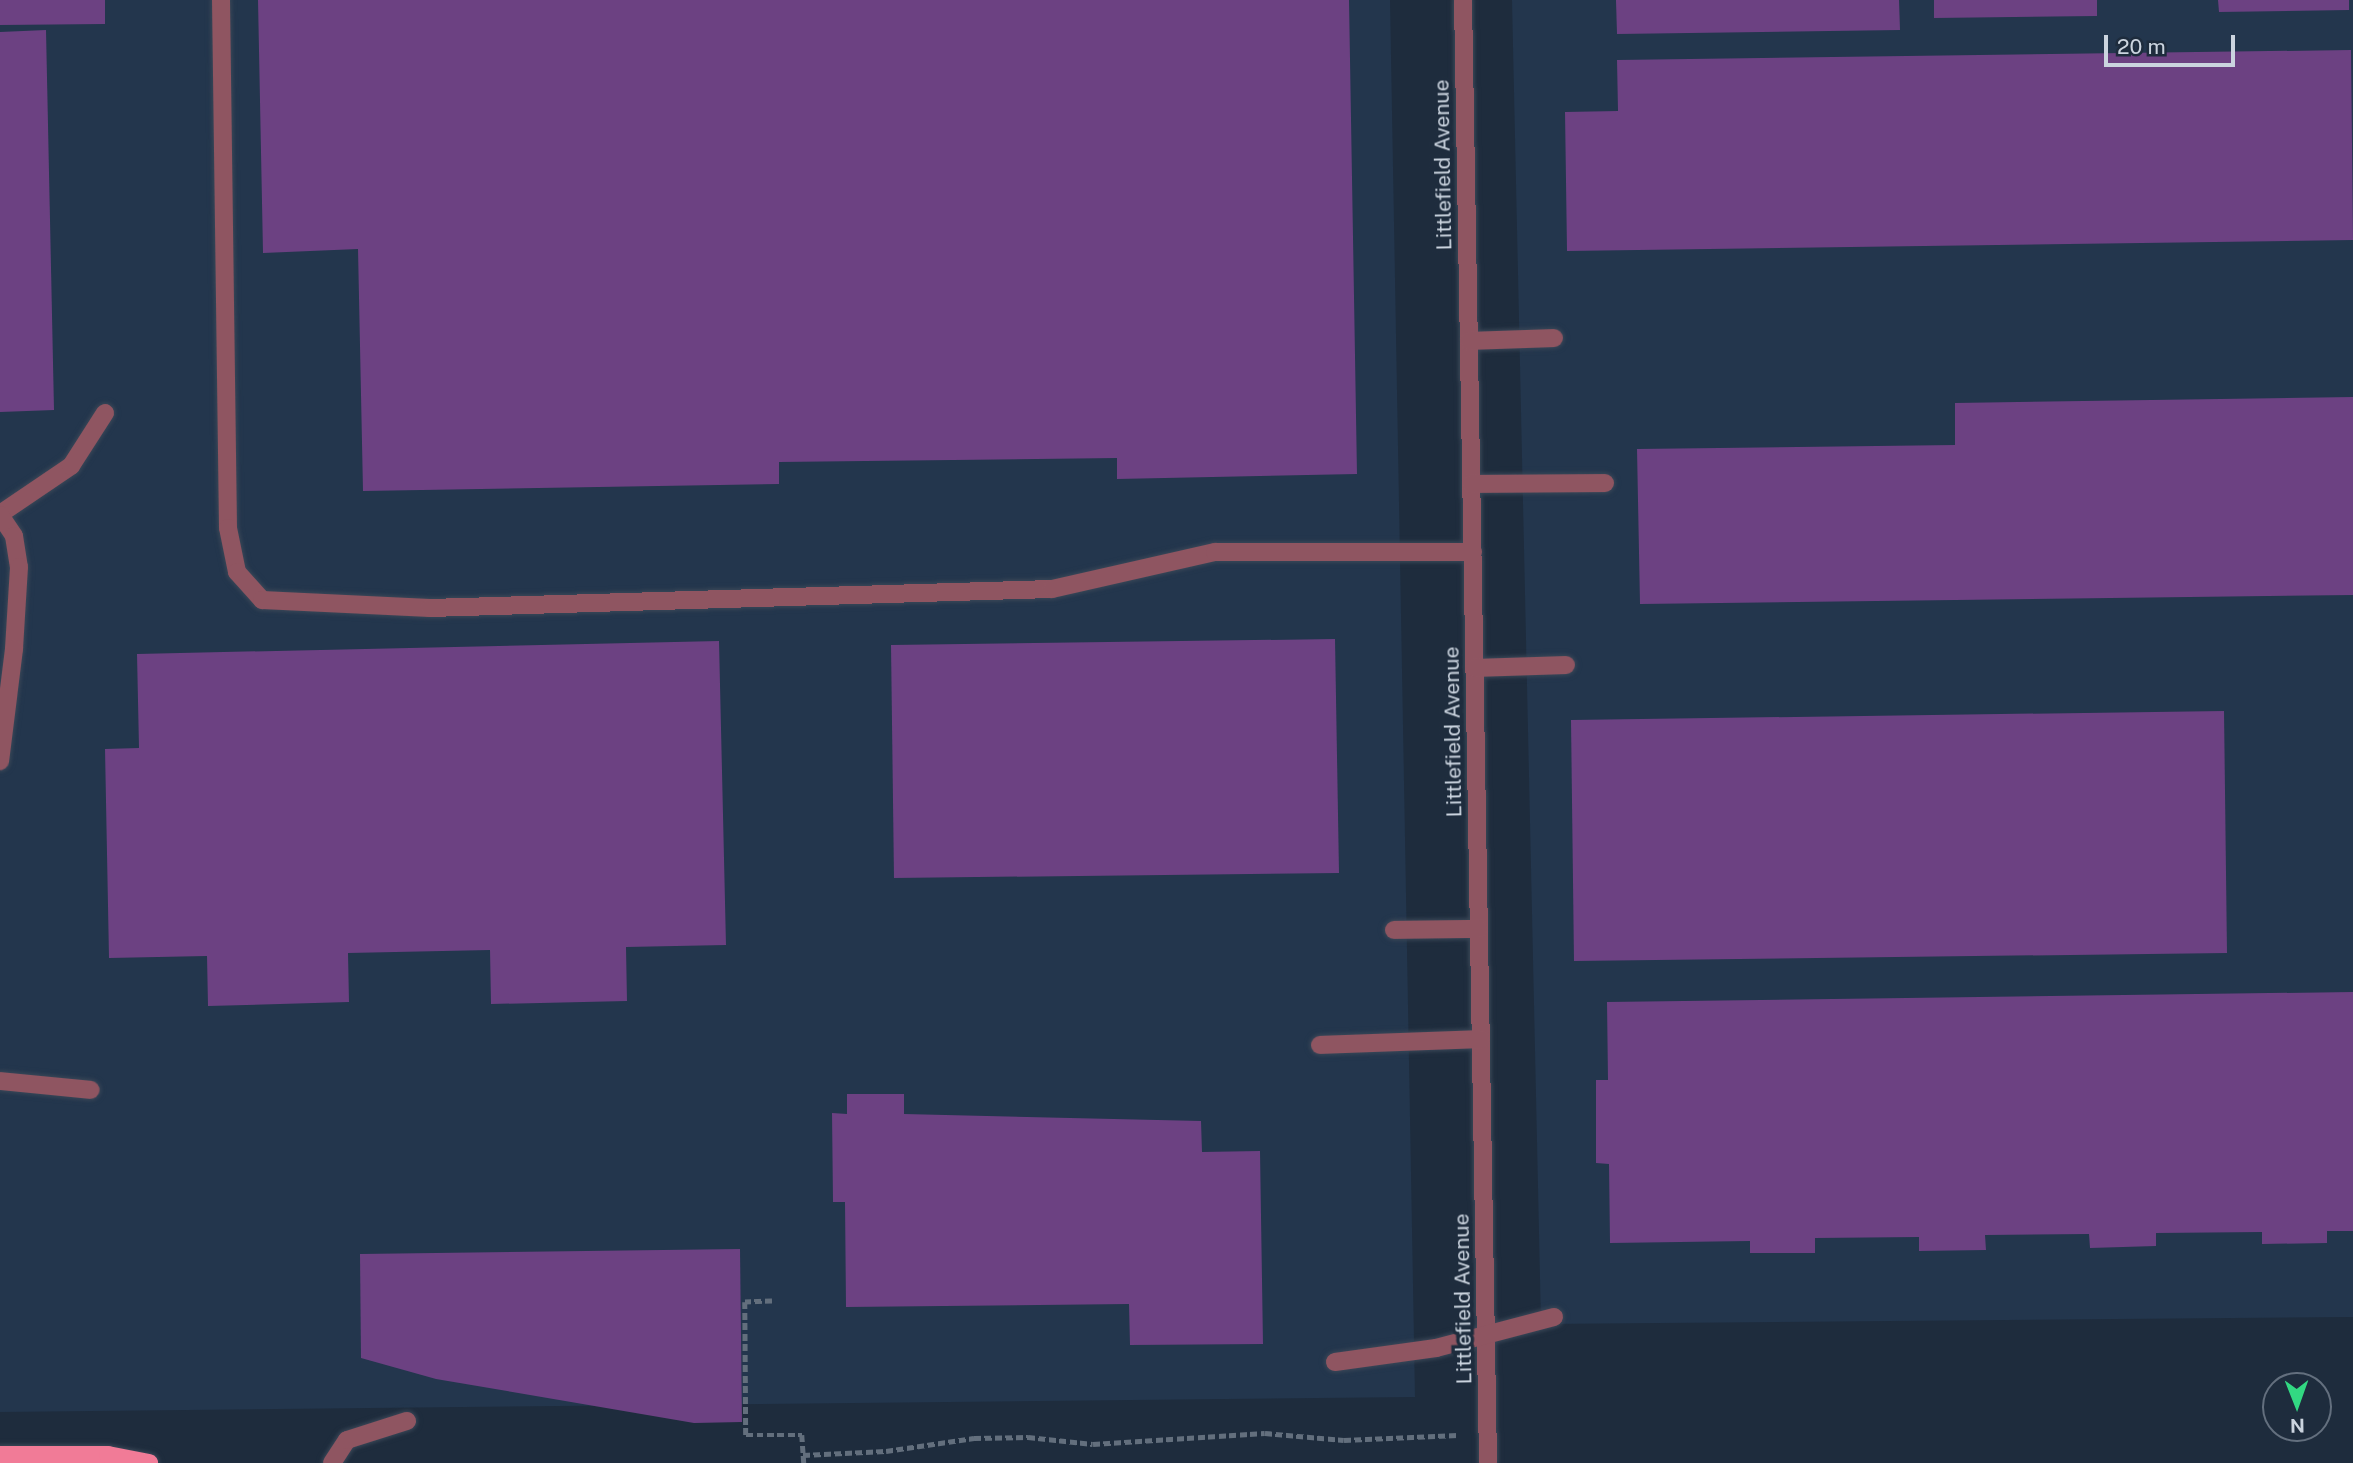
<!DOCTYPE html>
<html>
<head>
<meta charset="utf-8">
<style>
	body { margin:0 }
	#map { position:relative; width:2353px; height:1463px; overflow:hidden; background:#1e2c3d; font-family:"Public Sans",sans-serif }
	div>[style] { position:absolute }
	.built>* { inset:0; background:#23364d }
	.building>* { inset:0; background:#6c4182 }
	.path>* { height:4.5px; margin-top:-2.25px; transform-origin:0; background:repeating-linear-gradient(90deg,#636f7d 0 7px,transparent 0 10.5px) }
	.roads { filter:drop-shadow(0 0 2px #3a4757) drop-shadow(0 0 2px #3a4757) }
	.minor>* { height:18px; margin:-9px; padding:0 9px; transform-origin:9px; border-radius:9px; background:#8f5561 }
	.major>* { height:18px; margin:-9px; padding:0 9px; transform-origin:9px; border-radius:9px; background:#f17b97 }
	span { translate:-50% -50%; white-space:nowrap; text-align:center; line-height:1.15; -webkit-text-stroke:7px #1e2c3d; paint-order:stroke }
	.street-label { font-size:21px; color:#cbd4df }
	.north { position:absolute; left:2262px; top:1372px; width:70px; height:70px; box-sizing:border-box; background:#1e2c3d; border:2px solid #636f7e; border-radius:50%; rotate:179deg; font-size:19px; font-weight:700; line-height:28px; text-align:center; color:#cbd4df }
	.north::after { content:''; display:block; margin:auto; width:24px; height:32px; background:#32d882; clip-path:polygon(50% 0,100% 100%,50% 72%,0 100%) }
	.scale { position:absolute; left:2104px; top:35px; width:131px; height:32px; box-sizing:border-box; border:4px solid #cbd4df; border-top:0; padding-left:9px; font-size:21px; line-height:24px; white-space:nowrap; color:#cbd4df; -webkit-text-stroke:5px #1e2c3d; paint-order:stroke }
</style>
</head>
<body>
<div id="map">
	<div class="built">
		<div style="clip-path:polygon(0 0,1390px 0,1415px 1397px,0 1412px)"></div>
		<div style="clip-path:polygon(1512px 0,2353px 0,2353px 1317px,1541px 1324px)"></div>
	</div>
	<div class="building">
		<div style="clip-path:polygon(0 0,105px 0,105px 24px,0 25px)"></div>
		<div style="clip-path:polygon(258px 0,1349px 0,1357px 474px,1117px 479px,1117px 458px,779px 462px,779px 484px,363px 491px,358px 249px,263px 253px)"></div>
		<div style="clip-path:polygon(1616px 0,1899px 0,1900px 30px,1617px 34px)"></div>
		<div style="clip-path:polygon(1934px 0,2097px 0,2097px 16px,1934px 18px)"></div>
		<div style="clip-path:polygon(2218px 0,2349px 0,2349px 10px,2219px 12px)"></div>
		<div style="clip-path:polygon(46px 30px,54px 410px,0 412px,0 32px)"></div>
		<div style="clip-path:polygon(2351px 50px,2353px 240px,1567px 251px,1565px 112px,1618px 111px,1617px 60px)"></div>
		<div style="clip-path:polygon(2353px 397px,2353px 595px,1640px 604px,1637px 449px,1955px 445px,1955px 403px)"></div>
		<div style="clip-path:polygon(1335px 639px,1339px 873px,894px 878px,891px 645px)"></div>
		<div style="clip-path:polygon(719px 641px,726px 945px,626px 947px,627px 1001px,491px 1004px,490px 950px,348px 953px,349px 1002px,208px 1006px,207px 956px,109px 958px,105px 749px,139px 748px,137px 654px)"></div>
		<div style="clip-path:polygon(2224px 711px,2227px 953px,1574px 961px,1571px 720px)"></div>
		<div style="clip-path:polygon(2353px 992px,2353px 1231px,2327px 1231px,2327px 1243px,2262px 1244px,2262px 1232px,2156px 1233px,2156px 1246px,2090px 1248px,2089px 1234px,1985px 1235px,1986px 1250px,1919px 1251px,1919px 1237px,1815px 1238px,1815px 1253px,1750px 1253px,1750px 1241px,1610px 1243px,1609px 1164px,1596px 1163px,1596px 1080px,1608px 1080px,1607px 1002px)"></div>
		<div style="clip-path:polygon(847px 1094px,904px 1094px,904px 1114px,1201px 1121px,1202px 1152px,1260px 1151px,1263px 1344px,1130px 1345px,1129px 1304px,846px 1307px,845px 1202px,833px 1202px,832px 1113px,847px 1114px)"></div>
		<div style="clip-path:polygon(740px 1249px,742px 1422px,694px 1423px,436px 1379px,361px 1358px,360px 1254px)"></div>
	</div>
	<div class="path">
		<div style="left:772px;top:1301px;width:27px;rotate:178deg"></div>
		<div style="left:745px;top:1302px;width:133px;rotate:89.6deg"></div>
		<div style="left:746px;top:1435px;width:56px"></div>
		<div style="left:802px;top:1435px;width:28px;rotate:86deg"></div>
		<div style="left:803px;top:1455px;width:83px;rotate:-2.8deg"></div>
		<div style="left:886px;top:1451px;width:89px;rotate:-8.4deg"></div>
		<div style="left:974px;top:1438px;width:54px;rotate:-1.1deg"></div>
		<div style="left:1028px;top:1437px;width:65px;rotate:6.1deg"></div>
		<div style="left:1093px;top:1444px;width:172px;rotate:-3.7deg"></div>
		<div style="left:1265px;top:1433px;width:79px;rotate:5.1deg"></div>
		<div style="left:1344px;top:1440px;width:114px;rotate:-2.5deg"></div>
	</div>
	<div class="roads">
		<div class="minor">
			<div style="left:221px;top:0;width:528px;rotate:89.24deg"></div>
			<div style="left:228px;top:528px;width:45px;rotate:78.4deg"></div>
			<div style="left:237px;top:572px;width:38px;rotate:48deg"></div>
			<div style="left:262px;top:600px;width:168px;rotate:2.7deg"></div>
			<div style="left:430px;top:608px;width:622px;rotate:-1.75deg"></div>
			<div style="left:1052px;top:589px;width:167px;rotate:-12.8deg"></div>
			<div style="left:1215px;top:552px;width:258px"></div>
			<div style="left:1463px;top:0;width:1463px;rotate:89.02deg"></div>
			<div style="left:1469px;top:341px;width:85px;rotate:-2deg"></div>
			<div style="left:1471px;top:484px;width:134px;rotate:-0.4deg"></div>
			<div style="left:0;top:514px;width:86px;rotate:-34.1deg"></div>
			<div style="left:71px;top:466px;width:63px;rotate:-57.3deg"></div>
			<div style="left:0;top:515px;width:25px;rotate:56deg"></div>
			<div style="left:14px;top:536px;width:31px;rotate:81deg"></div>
			<div style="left:19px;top:567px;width:82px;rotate:93.5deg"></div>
			<div style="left:14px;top:649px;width:113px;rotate:97.1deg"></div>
			<div style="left:1475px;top:668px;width:91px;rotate:-1.9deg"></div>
			<div style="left:1394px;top:930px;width:85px;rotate:-0.7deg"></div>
			<div style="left:1320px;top:1045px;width:161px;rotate:-2.1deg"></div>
			<div style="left:0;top:1081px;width:91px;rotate:5.6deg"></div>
			<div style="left:1335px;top:1362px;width:102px;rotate:-7.9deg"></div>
			<div style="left:1436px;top:1348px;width:122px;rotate:-14.7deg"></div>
			<div style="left:332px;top:1463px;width:27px;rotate:-57deg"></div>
			<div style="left:347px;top:1440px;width:63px;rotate:-17.6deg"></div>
		</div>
		<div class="major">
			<div style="left:0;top:1455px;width:108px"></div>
			<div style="left:108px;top:1455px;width:42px;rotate:11deg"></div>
		</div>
	</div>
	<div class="street-label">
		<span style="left:1443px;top:165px;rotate:-91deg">Littlefield Avenue</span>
		<span style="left:1453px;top:732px;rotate:-91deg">Littlefield Avenue</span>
		<span style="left:1463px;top:1299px;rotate:-91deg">Littlefield Avenue</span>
	</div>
	<div class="north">N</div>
	<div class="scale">20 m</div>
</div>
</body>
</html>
